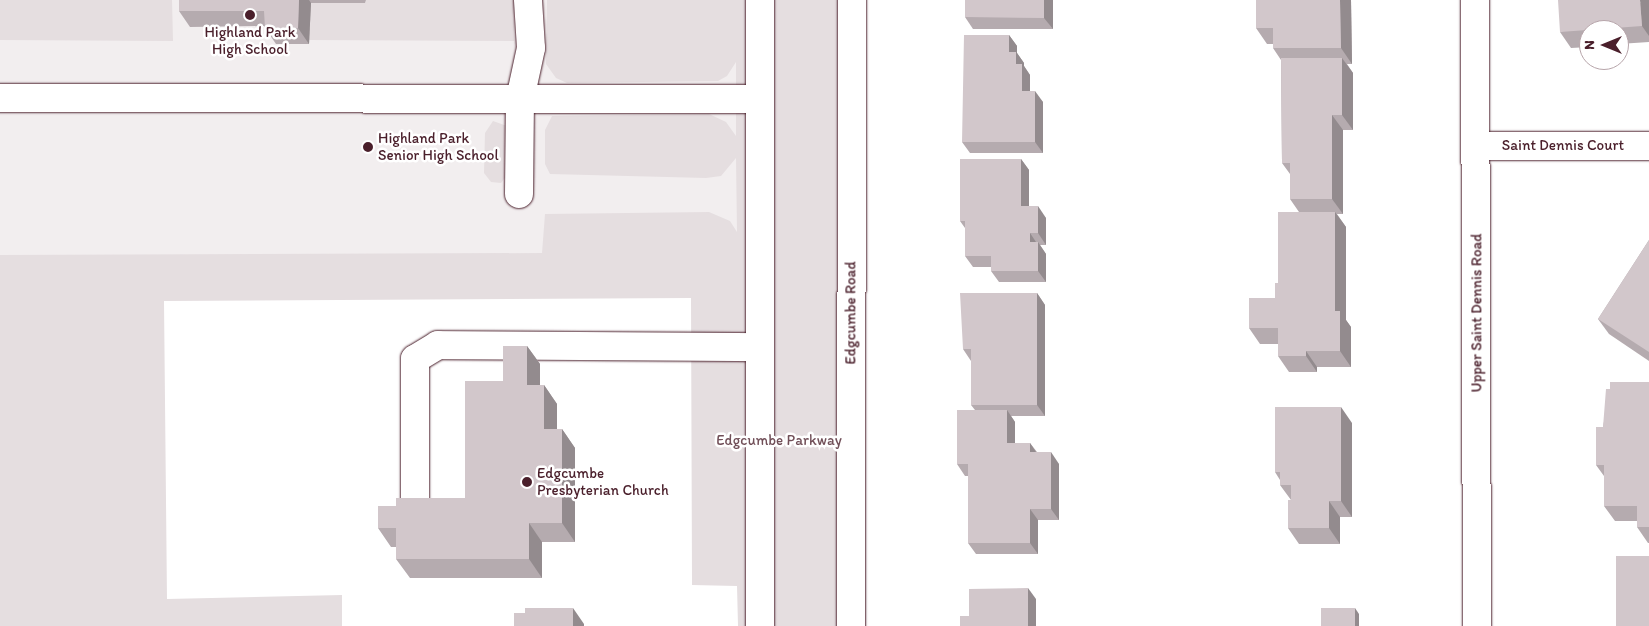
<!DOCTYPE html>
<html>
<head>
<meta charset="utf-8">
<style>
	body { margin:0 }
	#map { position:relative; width:1649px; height:626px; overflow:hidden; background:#fff; font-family:Itim,sans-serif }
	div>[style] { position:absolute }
	.built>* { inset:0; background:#f2eeef }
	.green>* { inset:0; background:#e5dee0 }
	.roads { filter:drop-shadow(0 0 1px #4a1f2b) drop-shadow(0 0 1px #4a1f2b) }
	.minor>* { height:28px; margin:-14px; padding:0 14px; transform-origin:14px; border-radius:14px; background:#fff }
	.wall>* { inset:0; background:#b5abaf }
	.shaded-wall>* { inset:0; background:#938b8e }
	.building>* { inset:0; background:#d2c7cb }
	.dots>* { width:14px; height:14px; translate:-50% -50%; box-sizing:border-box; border:2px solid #fff; border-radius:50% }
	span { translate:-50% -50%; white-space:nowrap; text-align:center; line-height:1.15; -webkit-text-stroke:5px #fff; paint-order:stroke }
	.poi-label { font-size:15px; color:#4a1f2b }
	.left { translate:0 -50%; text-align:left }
	.street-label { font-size:15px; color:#4a1f2b }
	.park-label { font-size:15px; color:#714f58 }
	.north { position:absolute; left:1579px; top:20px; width:50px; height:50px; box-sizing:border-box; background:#fff; border:1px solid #b7a5aa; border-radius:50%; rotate:270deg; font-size:14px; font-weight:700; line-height:20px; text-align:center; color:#4a1f2b }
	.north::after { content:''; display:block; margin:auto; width:18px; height:22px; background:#4a1f2b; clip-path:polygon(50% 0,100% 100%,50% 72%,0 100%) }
</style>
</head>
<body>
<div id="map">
	<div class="built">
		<div style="clip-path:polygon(0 0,736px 0,738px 233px,164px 301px,0 307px)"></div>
	</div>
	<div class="green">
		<div style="clip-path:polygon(0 0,172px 0,173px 41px,0 40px)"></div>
		<div style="clip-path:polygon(366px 0,514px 0,514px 41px,309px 40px,311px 3px,365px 3px)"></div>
		<div style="clip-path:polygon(547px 0,865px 0,866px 626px,738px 626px,737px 586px,692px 585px,691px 298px,164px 301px,167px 599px,342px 595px,342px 626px,0 626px,0 255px,542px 253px,545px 214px,709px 212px,730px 221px,737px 232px,736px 158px,721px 176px,706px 178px,550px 174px,545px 164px,545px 130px,552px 116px,709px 114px,726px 122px,736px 136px,736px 62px,727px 76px,718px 81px,567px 83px,556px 78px,546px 64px)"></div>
		<div style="clip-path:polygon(493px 121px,507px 126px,507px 175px,501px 183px,491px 182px,484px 173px,485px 133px)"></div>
	</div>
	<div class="roads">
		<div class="minor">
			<div style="left:1475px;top:0;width:626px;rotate:89.82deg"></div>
			<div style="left:0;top:98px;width:760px;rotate:0.08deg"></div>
			<div style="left:1476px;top:146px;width:173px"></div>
			<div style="left:519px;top:194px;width:95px;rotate:-89.4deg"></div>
			<div style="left:520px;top:99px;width:52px;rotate:-77.8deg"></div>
			<div style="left:531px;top:48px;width:48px;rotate:-93.6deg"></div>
			<div style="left:415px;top:508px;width:149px;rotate:-90deg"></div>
			<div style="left:415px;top:359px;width:27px;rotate:-31deg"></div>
			<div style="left:438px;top:345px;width:322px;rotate:0.4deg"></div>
			<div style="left:760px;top:626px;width:626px;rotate:-90deg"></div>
			<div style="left:851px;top:626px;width:626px;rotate:-89.91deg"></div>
		</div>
	</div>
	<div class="wall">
		<div style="clip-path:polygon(179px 0,366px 0,365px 3px,311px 3px,309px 44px,276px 44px,265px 28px,264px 26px,190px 27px,179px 11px)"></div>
		<div style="clip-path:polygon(1053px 0,1053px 29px,973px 29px,965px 17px)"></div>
		<div style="clip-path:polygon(1256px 0,1351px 0,1352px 64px,1347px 64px,1353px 73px,1353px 130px,1343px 130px,1343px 214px,1337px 214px,1346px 227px,1346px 320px,1351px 327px,1351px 367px,1317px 367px,1317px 372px,1289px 372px,1278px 356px,1278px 344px,1260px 344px,1249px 328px,1275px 298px,1278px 283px,1299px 212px,1290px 199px,1290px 174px,1282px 163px,1281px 60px,1273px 48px,1273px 44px,1267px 44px,1256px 28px)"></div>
		<div style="clip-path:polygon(1649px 0,1649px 42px,1619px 44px,1619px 30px,1589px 30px,1589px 47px,1571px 48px,1560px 32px)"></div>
		<div style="clip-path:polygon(1009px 35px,1017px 46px,1017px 53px,1024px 63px,1024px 66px,1030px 75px,1030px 91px,1043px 102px,1043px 153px,970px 153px,962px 142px)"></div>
		<div style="clip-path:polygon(1021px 159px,1029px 170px,1029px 206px,1046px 218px,1046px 245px,1040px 245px,1046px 254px,1046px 282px,999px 282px,991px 271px,991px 267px,973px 267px,965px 256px,965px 228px,960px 221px)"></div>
		<div style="clip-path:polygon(1649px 240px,1649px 361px,1609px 334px,1598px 319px)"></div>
		<div style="clip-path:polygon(1037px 293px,1045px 305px,1045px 416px,1011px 416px,1015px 422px,1015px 443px,1030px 443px,1037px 452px,1059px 464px,1059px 520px,1038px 520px,1038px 554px,976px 554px,968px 543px,968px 476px,965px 476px,957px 464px,975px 410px,971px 405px,971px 361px,963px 349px)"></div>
		<div style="clip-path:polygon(527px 346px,540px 364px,540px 385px,544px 385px,557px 404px,557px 429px,562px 429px,575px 448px,575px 542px,542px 542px,542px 578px,410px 578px,396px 559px,396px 547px,391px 547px,378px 528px,396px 506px,465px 498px,503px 381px)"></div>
		<div style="clip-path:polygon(1649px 382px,1649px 543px,1648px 543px,1637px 527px,1637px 521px,1615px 521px,1604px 506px,1604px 476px,1596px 465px,1610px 389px)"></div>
		<div style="clip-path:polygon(1352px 423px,1352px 517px,1340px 517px,1340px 544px,1299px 544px,1288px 528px,1291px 500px,1280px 485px,1280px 480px,1275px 472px)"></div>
	</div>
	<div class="shaded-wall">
		<div style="clip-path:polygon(299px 0,309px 0,311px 3px,309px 44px,298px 28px)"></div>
		<div style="clip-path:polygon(1044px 0,1053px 0,1053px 29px,1044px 18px)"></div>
		<div style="clip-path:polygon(1340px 0,1351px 0,1352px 64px,1341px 48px)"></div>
		<div style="clip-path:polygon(1640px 0,1649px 0,1649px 36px,1642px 26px)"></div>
		<div style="clip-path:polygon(1009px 35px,1017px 46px,1017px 53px,1024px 63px,1024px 66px,1030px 75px,1030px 102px,1022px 91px,1009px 52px)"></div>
		<div style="clip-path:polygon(1342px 58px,1353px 73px,1353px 130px,1342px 115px)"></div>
		<div style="clip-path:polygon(1035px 91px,1043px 102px,1043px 153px,1035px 142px)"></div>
		<div style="clip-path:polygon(1332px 115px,1343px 130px,1343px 214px,1332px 199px)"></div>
		<div style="clip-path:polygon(1021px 159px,1029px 170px,1029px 218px,1021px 206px)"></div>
		<div style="clip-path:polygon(1038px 206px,1046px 218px,1046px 245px,1038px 233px)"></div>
		<div style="clip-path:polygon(1335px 212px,1346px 227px,1346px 320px,1351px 327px,1351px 367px,1340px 351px,1335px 311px)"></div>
		<div style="clip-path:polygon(1030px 233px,1038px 245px,1038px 242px,1046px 254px,1046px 282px,1038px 271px,1030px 242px)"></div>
		<div style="clip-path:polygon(1037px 293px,1045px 305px,1045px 416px,1037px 405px)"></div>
		<div style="clip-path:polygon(527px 346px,540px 364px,540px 404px,527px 385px)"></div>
		<div style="clip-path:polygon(1306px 351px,1317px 367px,1317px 372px,1306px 356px)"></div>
		<div style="clip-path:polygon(544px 385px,557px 404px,557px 448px,544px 429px)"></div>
		<div style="clip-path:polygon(1341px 407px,1352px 423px,1352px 517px,1341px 501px)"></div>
		<div style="clip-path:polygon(1007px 410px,1015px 422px,1015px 455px,1007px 443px)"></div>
		<div style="clip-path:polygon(562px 429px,575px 448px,575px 542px,562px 523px)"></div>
		<div style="clip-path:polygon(1030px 443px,1038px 455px,1030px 452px)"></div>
		<div style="clip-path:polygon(1051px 452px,1059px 464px,1059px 520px,1051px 509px)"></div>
		<div style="clip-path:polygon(1329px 501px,1340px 517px,1340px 544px,1329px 528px)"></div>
		<div style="clip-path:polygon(1030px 509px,1038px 520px,1038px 554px,1030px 543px)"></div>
		<div style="clip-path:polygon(529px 523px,542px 542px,542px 578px,529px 559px)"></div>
		<div style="clip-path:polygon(1028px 588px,1036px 599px,1036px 626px,1028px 626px)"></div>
		<div style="clip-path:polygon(573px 608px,584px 624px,584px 626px,573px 626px)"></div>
		<div style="clip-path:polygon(1355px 608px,1359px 614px,1359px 626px,1355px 626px)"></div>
	</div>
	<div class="building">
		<div style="clip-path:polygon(179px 0,299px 0,298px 28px,265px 28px,264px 11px,179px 11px)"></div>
		<div style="clip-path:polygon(965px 0,1044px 0,1044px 18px,965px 17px)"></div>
		<div style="clip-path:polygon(1256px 0,1340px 0,1341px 48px,1273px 48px,1273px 28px,1256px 28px)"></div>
		<div style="clip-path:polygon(1558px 0,1640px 0,1642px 26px,1560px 32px)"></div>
		<div style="clip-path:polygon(964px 35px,1009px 35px,1009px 52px,1016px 52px,1016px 64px,1022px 64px,1022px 91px,1035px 91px,1035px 142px,962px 142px)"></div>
		<div style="clip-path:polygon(1281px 58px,1342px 58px,1342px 115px,1332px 115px,1332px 199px,1290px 199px,1290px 163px,1282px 163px)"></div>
		<div style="clip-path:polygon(960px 159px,1021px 159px,1021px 206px,1038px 206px,1038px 233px,1030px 233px,1030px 242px,1038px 242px,1038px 271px,991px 271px,991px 256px,965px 256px,965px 221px,960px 221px)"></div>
		<div style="clip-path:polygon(1278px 212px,1335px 212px,1335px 311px,1340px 311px,1340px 351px,1306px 351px,1306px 356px,1278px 356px,1278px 328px,1249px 328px,1249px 298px,1275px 298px,1275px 283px,1278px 283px)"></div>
		<div style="clip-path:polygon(1649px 240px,1649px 352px,1598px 319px)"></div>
		<div style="clip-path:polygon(960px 293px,1037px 293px,1037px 405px,971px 405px,971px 349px,963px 349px)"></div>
		<div style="clip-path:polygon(503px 346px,527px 346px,527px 385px,544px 385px,544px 429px,562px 429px,562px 523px,529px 523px,529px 559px,396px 559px,396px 528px,378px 528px,378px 506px,396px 506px,396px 498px,465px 498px,465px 381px,503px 381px)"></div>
		<div style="clip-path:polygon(1610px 382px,1649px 382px,1649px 527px,1637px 527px,1637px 506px,1604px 506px,1604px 465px,1596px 465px,1596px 427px,1603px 427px,1606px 389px,1610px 389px)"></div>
		<div style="clip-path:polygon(1275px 407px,1341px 407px,1341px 501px,1329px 501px,1329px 528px,1288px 528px,1288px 500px,1291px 500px,1291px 485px,1280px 485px,1280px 472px,1275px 472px)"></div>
		<div style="clip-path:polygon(957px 410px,1007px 410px,1007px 443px,1030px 443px,1030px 452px,1051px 452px,1051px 509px,1030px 509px,1030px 543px,968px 543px,968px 464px,957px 464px)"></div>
		<div style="clip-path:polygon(1616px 556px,1649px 556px,1649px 626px,1616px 626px)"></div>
		<div style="clip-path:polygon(1028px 588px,1028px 626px,960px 626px,960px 616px,969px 616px,969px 589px)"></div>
		<div style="clip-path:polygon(525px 608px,573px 608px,573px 626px,514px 626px,514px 613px,525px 613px)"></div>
		<div style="clip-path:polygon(1321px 608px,1355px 608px,1355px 626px,1321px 626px)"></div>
	</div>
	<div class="dots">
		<div style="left:250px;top:15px;background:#4a1f2b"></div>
		<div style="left:368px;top:147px;background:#4a1f2b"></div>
		<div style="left:527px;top:482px;background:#4a1f2b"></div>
	</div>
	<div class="poi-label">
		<span style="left:250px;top:41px">Highland Park<br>High School</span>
		<span class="left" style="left:378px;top:147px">Highland Park<br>Senior High School</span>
		<span class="left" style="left:537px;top:482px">Edgcumbe<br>Presbyterian Church</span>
	</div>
	<div class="street-label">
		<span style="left:1563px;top:146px">Saint Dennis Court</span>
		<span style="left:851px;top:313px;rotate:-90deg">Edgcumbe Road</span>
		<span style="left:1477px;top:313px;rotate:-90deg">Upper Saint Dennis Road</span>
	</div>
	<div class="park-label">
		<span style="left:779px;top:441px">Edgcumbe Parkway</span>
	</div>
	<div class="north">N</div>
</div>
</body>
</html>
